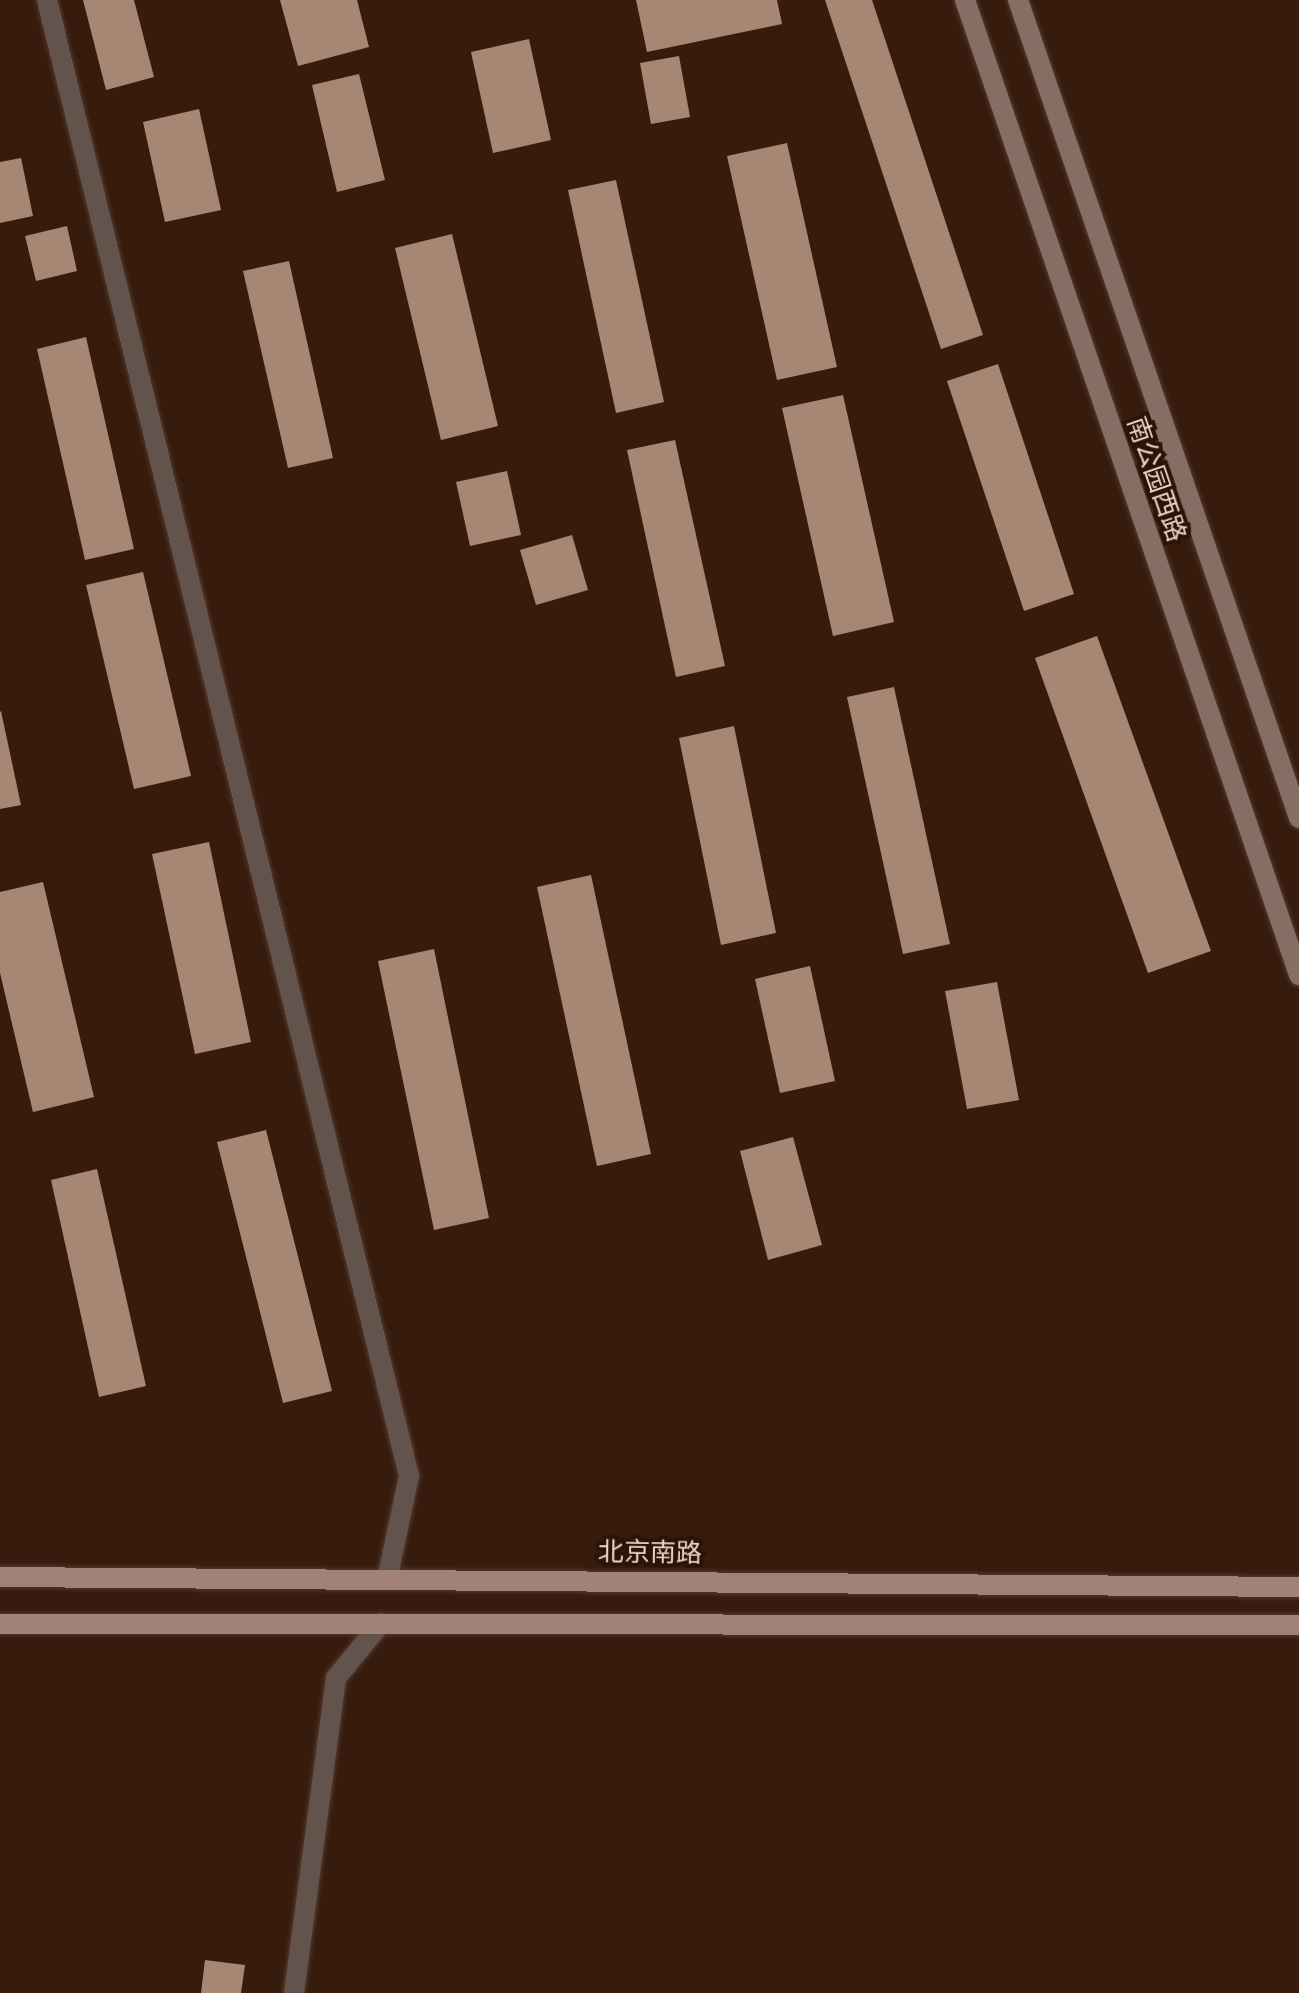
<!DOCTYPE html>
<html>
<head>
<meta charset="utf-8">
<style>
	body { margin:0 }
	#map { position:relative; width:1299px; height:1993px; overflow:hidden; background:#371c0e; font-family:Manrope,"Noto Sans SC",sans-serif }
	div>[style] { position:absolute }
	.building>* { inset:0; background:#a88674 }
	.roads { filter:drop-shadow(0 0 2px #53392c) drop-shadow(0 0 2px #53392c) }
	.minor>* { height:20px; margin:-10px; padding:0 10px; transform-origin:10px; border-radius:10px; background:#62534d }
	.secondary>* { height:20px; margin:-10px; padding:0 10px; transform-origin:10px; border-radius:10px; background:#856e64 }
	.primary>* { height:20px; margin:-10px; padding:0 10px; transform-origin:10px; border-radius:10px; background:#a08276 }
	span { translate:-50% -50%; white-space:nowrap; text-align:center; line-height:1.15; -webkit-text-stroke:8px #2d1205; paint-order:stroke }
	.street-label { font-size:26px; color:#e7d4cb }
</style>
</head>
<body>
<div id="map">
	<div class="building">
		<div style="clip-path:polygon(83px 0,134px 0,154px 77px,106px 90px)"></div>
		<div style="clip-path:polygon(280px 0,357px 0,369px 47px,298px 66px)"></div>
		<div style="clip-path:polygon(636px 0,777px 0,782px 24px,647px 52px)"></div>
		<div style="clip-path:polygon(825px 0,872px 0,983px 335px,941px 349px)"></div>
		<div style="clip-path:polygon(529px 39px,551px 140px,493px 153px,471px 52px)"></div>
		<div style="clip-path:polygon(679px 56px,690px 117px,651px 124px,640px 63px)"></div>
		<div style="clip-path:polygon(359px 74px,385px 180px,337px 192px,312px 85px)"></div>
		<div style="clip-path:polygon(199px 109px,221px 210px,165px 222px,143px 122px)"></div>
		<div style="clip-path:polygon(787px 143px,837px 367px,777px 380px,727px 156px)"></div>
		<div style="clip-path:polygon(21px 158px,33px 216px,0 223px,0 162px)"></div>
		<div style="clip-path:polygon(616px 180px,664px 402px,616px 413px,568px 190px)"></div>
		<div style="clip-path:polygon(67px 226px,77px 271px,36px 281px,25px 236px)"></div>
		<div style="clip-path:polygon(452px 234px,498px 426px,441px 440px,395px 248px)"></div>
		<div style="clip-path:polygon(289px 261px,333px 458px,288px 468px,243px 271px)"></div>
		<div style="clip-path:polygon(86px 337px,134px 549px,85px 560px,37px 349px)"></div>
		<div style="clip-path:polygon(998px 364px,1074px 594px,1024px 611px,947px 381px)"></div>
		<div style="clip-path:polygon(843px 395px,894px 622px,833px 636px,782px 408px)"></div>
		<div style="clip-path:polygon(675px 440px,725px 666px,676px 677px,627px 450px)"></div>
		<div style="clip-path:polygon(507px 471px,521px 535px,470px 546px,456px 482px)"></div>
		<div style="clip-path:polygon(572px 535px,588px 590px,536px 605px,520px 550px)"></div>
		<div style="clip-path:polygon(143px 572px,191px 776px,134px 789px,86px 585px)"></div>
		<div style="clip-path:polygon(1097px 636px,1211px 951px,1148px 973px,1035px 658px)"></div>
		<div style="clip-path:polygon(894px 687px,950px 944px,903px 954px,847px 697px)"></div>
		<div style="clip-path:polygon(1px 711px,21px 805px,0 809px,0 712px)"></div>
		<div style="clip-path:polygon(734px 726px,776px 933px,721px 945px,679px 738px)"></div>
		<div style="clip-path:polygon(209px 842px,251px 1042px,195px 1054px,152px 854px)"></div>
		<div style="clip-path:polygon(591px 875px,651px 1154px,597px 1166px,537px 887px)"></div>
		<div style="clip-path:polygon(43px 882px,94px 1097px,33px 1112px,0 973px,0 892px)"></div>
		<div style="clip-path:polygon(434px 949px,489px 1218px,434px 1230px,378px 961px)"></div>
		<div style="clip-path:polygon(810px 966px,835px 1081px,780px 1093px,755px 979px)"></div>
		<div style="clip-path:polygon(997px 982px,1019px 1100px,967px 1109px,945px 991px)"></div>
		<div style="clip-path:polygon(266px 1130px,332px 1391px,283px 1403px,217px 1142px)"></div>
		<div style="clip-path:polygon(793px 1137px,822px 1245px,768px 1260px,740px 1151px)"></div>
		<div style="clip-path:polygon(97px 1169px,146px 1386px,99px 1397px,51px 1180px)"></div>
		<div style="clip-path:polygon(205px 1960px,245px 1965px,241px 1993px,201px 1993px)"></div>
	</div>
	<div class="roads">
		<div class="minor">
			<div style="left:47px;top:0;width:1520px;rotate:76.22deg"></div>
			<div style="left:409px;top:1476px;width:101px;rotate:102deg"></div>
			<div style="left:294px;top:1993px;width:318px;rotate:-82.4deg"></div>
			<div style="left:336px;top:1678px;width:71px;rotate:-50.7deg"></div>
		</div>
		<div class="secondary">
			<div style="left:965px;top:0;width:1031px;rotate:71.09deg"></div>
			<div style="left:1018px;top:0;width:865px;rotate:71.04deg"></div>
		</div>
		<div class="primary">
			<div style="left:0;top:1577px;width:1299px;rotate:0.44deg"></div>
			<div style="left:0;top:1624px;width:1299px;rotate:0.04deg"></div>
		</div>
	</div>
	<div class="street-label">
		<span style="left:1157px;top:479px;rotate:71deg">南公园西路</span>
		<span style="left:650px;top:1552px;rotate:1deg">北京南路</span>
	</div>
</div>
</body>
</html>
